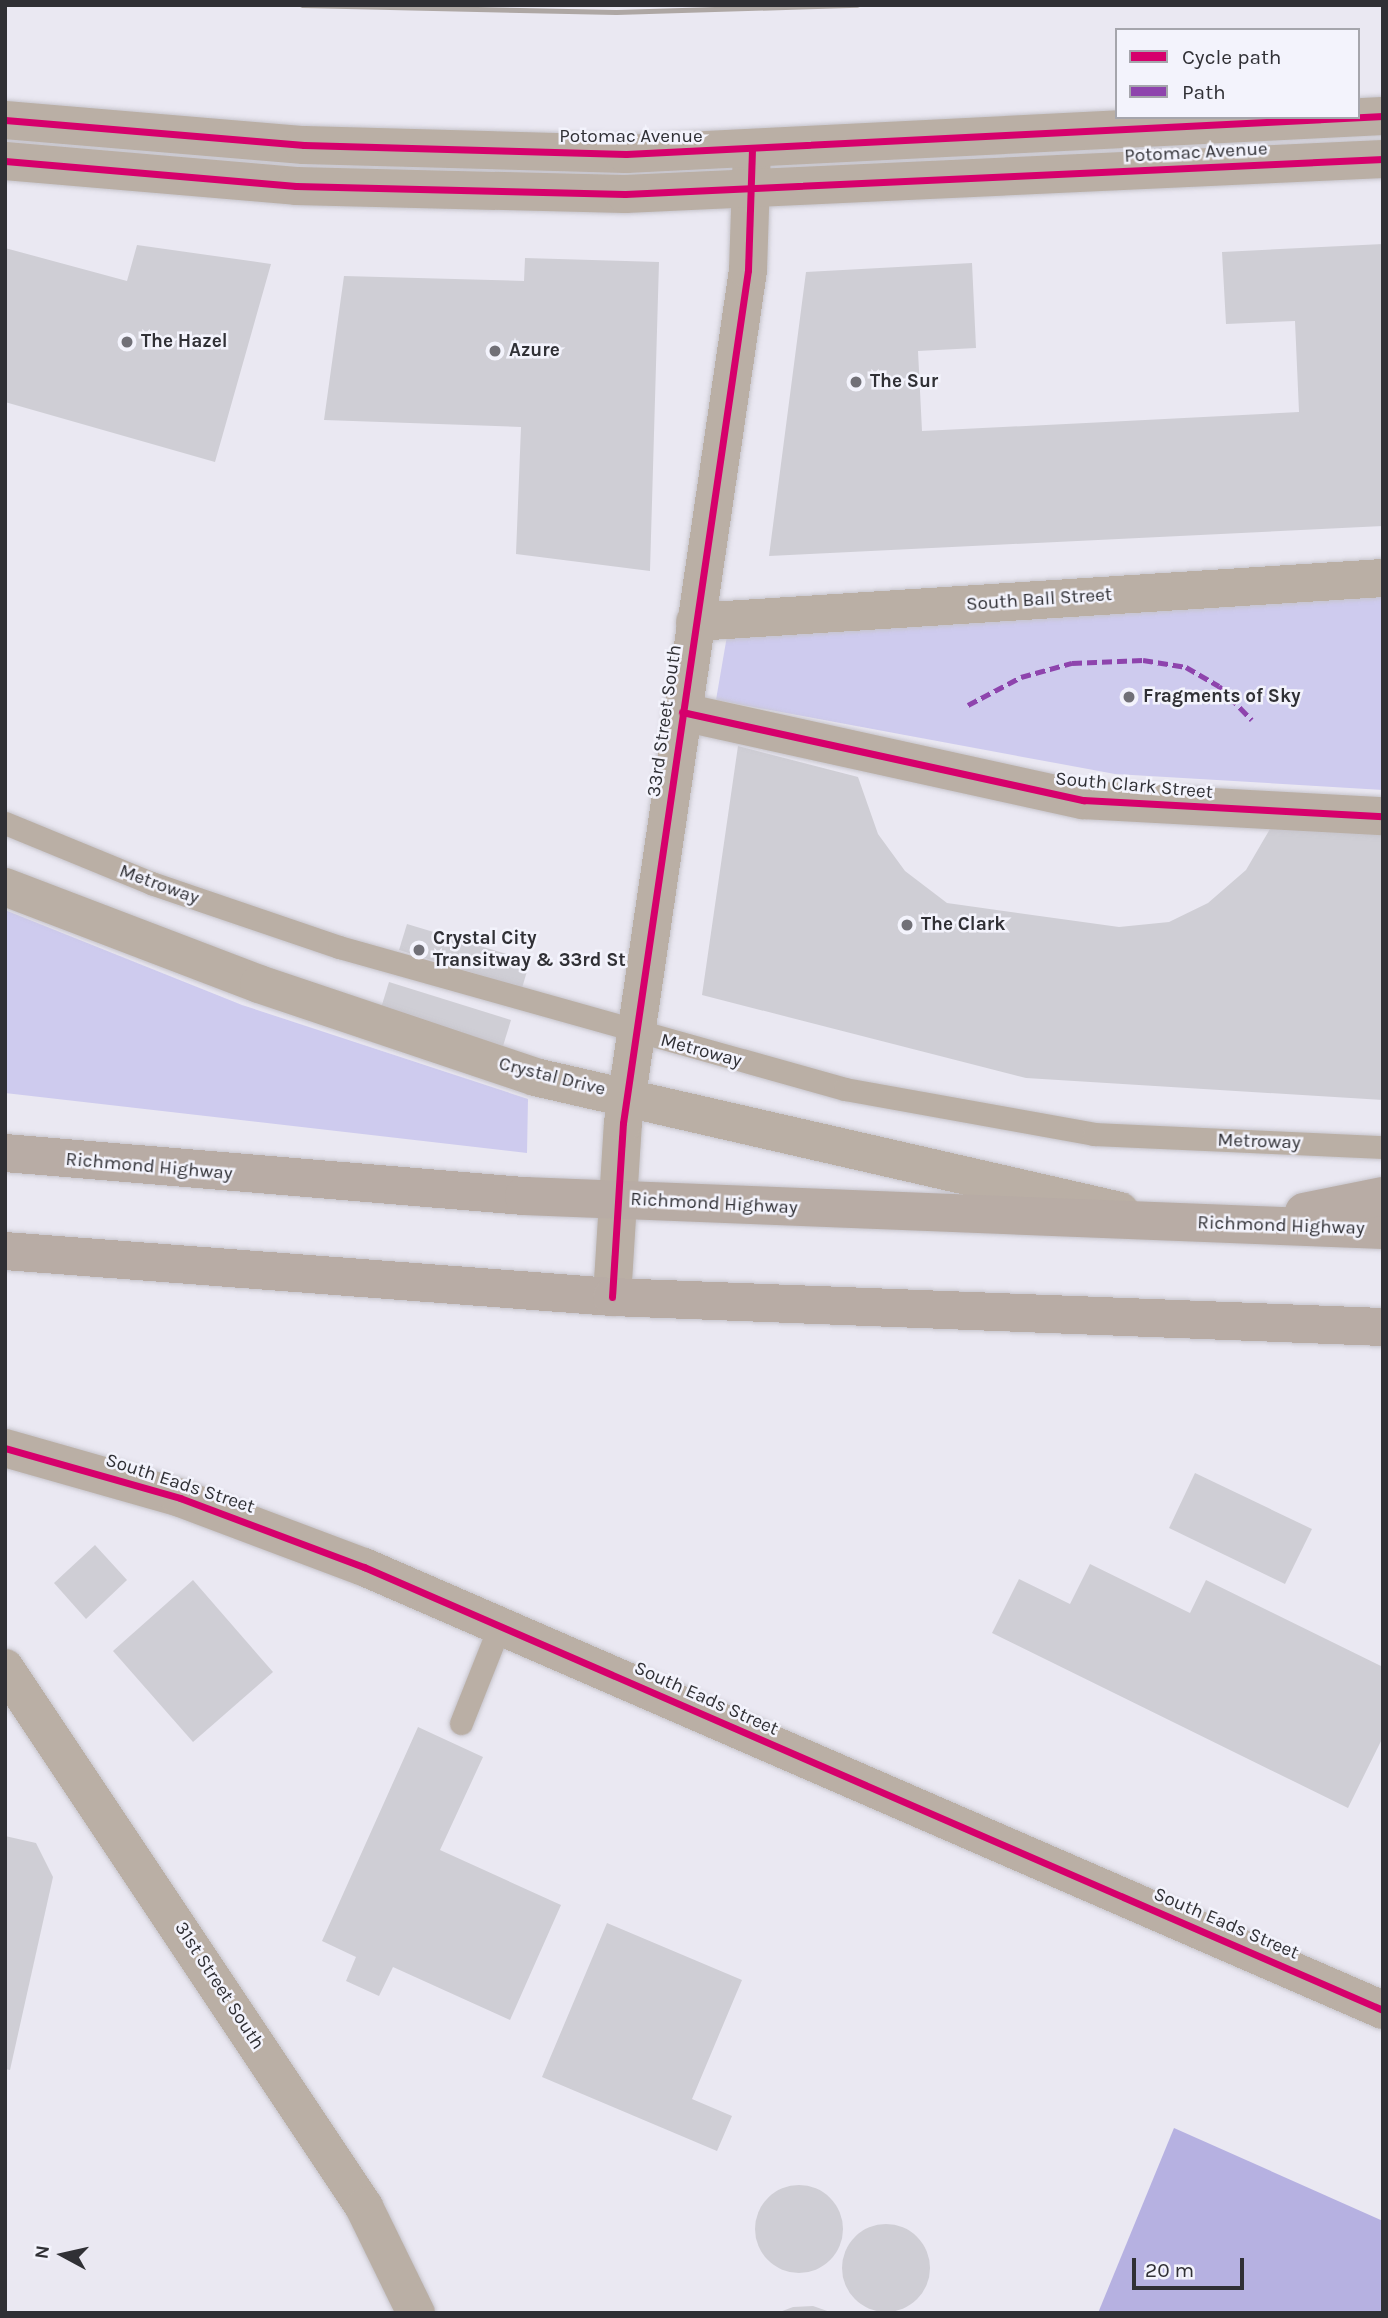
<!DOCTYPE html>
<html>
<head>
<meta charset="utf-8">
<style>
	body { margin:0 }
	#map { position:relative; width:1388px; height:2318px; overflow:hidden; background:#eae8f2; font-family:Karla,sans-serif }
	div>[style] { position:absolute }
	.green>* { inset:0; background:#cecbee }
	.water>* { inset:0; background:#b6b1e1 }
	.building>* { inset:0; background:#cfced5 }
	.round { border-radius:50% }
	.roads { filter:drop-shadow(0 0 2px #c6c4cb) drop-shadow(0 0 2px #c6c4cb) }
	.service>* { height:23px; margin:-11.5px; padding:0 11.5px; transform-origin:11.5px; border-radius:11.5px; background:#baafa5 }
	.minor>* { height:38px; margin:-19px; padding:0 19px; transform-origin:19px; border-radius:19px; background:#baafa5 }
	.tertiary>* { height:38px; margin:-19px; padding:0 19px; transform-origin:19px; border-radius:19px; background:#baafa5 }
	.trunk>* { height:38px; margin:-19px; padding:0 19px; transform-origin:19px; border-radius:19px; background:#b8aca5 }
	.rail>* { height:5px; margin:-2.5px; padding:0 2.5px; transform-origin:2.5px; border-radius:2.5px; background:#aea7a4 }
	.quiet>* { height:5px; margin-top:-2.5px; transform-origin:0; background:repeating-linear-gradient(90deg,#8e44ad 0 10px,transparent 0 15px) }
	.cycleway>* { height:7px; margin:-3.5px; padding:0 3.5px; transform-origin:3.5px; border-radius:3.5px; background:#d6006c }
	.dots>* { width:19px; height:19px; translate:-50% -50%; box-sizing:border-box; border:4px solid #f3f3fc; border-radius:50% }
	span { translate:-50% -50%; white-space:nowrap; text-align:center; line-height:1.15; -webkit-text-stroke:5px #f3f3fc; paint-order:stroke }
	.street-label { font-size:19px; color:#303035 }
	.poi-label { font-size:19px; color:#303035; font-weight:700 }
	.left { translate:0 -50%; text-align:left }
	.frame { position:absolute; inset:0; border:7px solid #303035; pointer-events:none }
	.legend { position:absolute; left:1115px; top:28px; width:245px; height:91px; box-sizing:border-box; background:#f3f3fc; border:2px solid #a5a5ac; margin:0; padding:9px 12px; list-style:none; font-size:21px; color:#303035 }
	.legend li { display:flex; align-items:center; gap:14px; height:35px }
	.legend b { width:35px; border:2px solid #a5a5ac }
	.north { position:absolute; left:28px; top:2220px; width:70px; height:70px; -webkit-text-stroke:5px #f3f3fc; paint-order:stroke; rotate:278deg; font-size:19px; font-weight:700; line-height:28px; text-align:center; color:#303035 }
	.north::after { content:''; display:block; margin:auto; width:24px; height:32px; background:#303035; clip-path:polygon(50% 0,100% 100%,50% 72%,0 100%) }
	.scale { position:absolute; left:1132px; top:2258px; width:112px; height:32px; box-sizing:border-box; border:4px solid #303035; border-top:0; padding-left:9px; font-size:21px; line-height:24px; white-space:nowrap; color:#303035; -webkit-text-stroke:5px #f3f3fc; paint-order:stroke }
</style>
</head>
<body>
<div id="map">
	<div class="green">
		<div style="clip-path:polygon(1383px 595px,1383px 790px,1115px 774px,716px 700px,728px 630px)"></div>
		<div style="clip-path:polygon(5px 910px,242px 1005px,528px 1099px,527px 1153px,5px 1093px)"></div>
	</div>
	<div class="water">
		<div style="clip-path:polygon(1174px 2128px,1383px 2221px,1383px 2313px,1098px 2313px)"></div>
	</div>
	<div class="building">
		<div style="clip-path:polygon(1383px 244px,1383px 526px,769px 556px,806px 272px,972px 263px,976px 348px,918px 351px,922px 431px,1106px 422px,1299px 412px,1295px 321px,1226px 324px,1222px 252px)"></div>
		<div style="clip-path:polygon(137px 245px,271px 264px,215px 462px,5px 402px,5px 248px,127px 281px)"></div>
		<div style="clip-path:polygon(525px 258px,659px 262px,650px 571px,516px 554px,521px 427px,324px 420px,344px 276px,524px 281px)"></div>
		<div style="clip-path:polygon(738px 746px,858px 777px,878px 834px,905px 871px,947px 903px,1119px 927px,1169px 922px,1208px 903px,1246px 870px,1274px 822px,1383px 826px,1383px 1100px,1026px 1078px,702px 995px)"></div>
		<div style="clip-path:polygon(407px 924px,530px 961px,522px 988px,399px 950px)"></div>
		<div style="clip-path:polygon(389px 982px,511px 1020px,503px 1046px,381px 1008px)"></div>
		<div style="clip-path:polygon(1195px 1473px,1312px 1529px,1285px 1584px,1169px 1528px)"></div>
		<div style="clip-path:polygon(95px 1545px,127px 1580px,86px 1619px,54px 1583px)"></div>
		<div style="clip-path:polygon(1090px 1564px,1190px 1613px,1206px 1580px,1383px 1667px,1383px 1737px,1348px 1808px,992px 1633px,1019px 1579px,1070px 1604px)"></div>
		<div style="clip-path:polygon(193px 1580px,273px 1672px,193px 1742px,113px 1651px)"></div>
		<div style="clip-path:polygon(418px 1727px,483px 1757px,440px 1850px,561px 1905px,510px 2020px,393px 1967px,379px 1996px,346px 1981px,356px 1957px,322px 1941px)"></div>
		<div style="clip-path:polygon(5px 1836px,36px 1843px,53px 1877px,10px 2070px,5px 2069px)"></div>
		<div style="clip-path:polygon(607px 1923px,742px 1980px,692px 2099px,732px 2116px,717px 2151px,542px 2077px)"></div>
		<div class="round" style="left:755px;top:2185px;width:88px;height:88px"></div>
		<div class="round" style="left:842px;top:2224px;width:88px;height:88px"></div>
		<div style="clip-path:polygon(813px 2306px,833px 2313px,777px 2313px,793px 2307px)"></div>
	</div>
	<div class="roads">
		<div class="service">
			<div style="left:5px;top:823px;width:158px;rotate:22.3deg"></div>
			<div style="left:151px;top:883px;width:199px;rotate:18.8deg"></div>
			<div style="left:339px;top:947px;width:526px;rotate:15.68deg"></div>
			<div style="left:845px;top:1089px;width:253px;rotate:10.2deg"></div>
			<div style="left:1094px;top:1134px;width:289px;rotate:2.6deg"></div>
			<div style="left:461px;top:1723px;width:105px;rotate:-68.3deg"></div>
		</div>
		<div class="minor">
			<div style="left:695px;top:622px;width:689px;rotate:-3.66deg"></div>
			<div style="left:682px;top:712px;width:411px;rotate:12.4deg"></div>
			<div style="left:1083px;top:800px;width:300px;rotate:3.1deg"></div>
			<div style="left:612px;top:1297px;width:174px;rotate:-86.4deg"></div>
			<div style="left:623px;top:1123px;width:862px;rotate:-81.66deg"></div>
			<div style="left:748px;top:270px;width:119px;rotate:-88.1deg"></div>
			<div style="left:5px;top:1668px;width:648px;rotate:56.33deg"></div>
			<div style="left:364px;top:2207px;width:118px;rotate:63.9deg"></div>
		</div>
		<div class="tertiary">
			<div style="left:5px;top:120px;width:300px;rotate:4.8deg"></div>
			<div style="left:304px;top:145px;width:322px;rotate:1.6deg"></div>
			<div style="left:626px;top:154px;width:758px;rotate:-2.87deg"></div>
			<div style="left:5px;top:161px;width:292px;rotate:4.9deg"></div>
			<div style="left:296px;top:186px;width:329px;rotate:1.4deg"></div>
			<div style="left:625px;top:194px;width:759px;rotate:-2.64deg"></div>
			<div style="left:5px;top:887px;width:272px;rotate:20.9deg"></div>
			<div style="left:259px;top:984px;width:291px;rotate:18.6deg"></div>
			<div style="left:535px;top:1077px;width:600px;rotate:12.9deg"></div>
			<div style="left:5px;top:1448px;width:182px;rotate:15.9deg"></div>
			<div style="left:180px;top:1498px;width:197px;rotate:20.6deg"></div>
			<div style="left:364px;top:1567px;width:1111px;rotate:23.5deg"></div>
		</div>
		<div class="trunk">
			<div style="left:5px;top:1153px;width:521px;rotate:4.74deg"></div>
			<div style="left:524px;top:1196px;width:860px;rotate:2.27deg"></div>
			<div style="left:1304px;top:1212px;width:81px;rotate:-11.4deg"></div>
			<div style="left:5px;top:1251px;width:609px;rotate:4.33deg"></div>
			<div style="left:612px;top:1297px;width:772px;rotate:2.23deg"></div>
		</div>
	</div>
	<div class="rail">
		<div style="left:302px;top:5px;width:314px;rotate:1.3deg"></div>
		<div style="left:616px;top:12px;width:241px;rotate:-1.7deg"></div>
	</div>
	<div class="quiet">
		<div style="left:968px;top:705px;width:60px;rotate:-27.8deg"></div>
		<div style="left:1021px;top:677px;width:53px;rotate:-15.4deg"></div>
		<div style="left:1072px;top:663px;width:71px;rotate:-2.4deg"></div>
		<div style="left:1143px;top:660px;width:44px;rotate:9.2deg"></div>
		<div style="left:1186px;top:667px;width:38px;rotate:30deg"></div>
		<div style="left:1219px;top:686px;width:47px;rotate:45.9deg"></div>
	</div>
	<div class="cycleway">
		<div style="left:5px;top:120px;width:300px;rotate:4.8deg"></div>
		<div style="left:304px;top:145px;width:322px;rotate:1.6deg"></div>
		<div style="left:626px;top:154px;width:758px;rotate:-2.87deg"></div>
		<div style="left:5px;top:161px;width:292px;rotate:4.9deg"></div>
		<div style="left:296px;top:186px;width:329px;rotate:1.4deg"></div>
		<div style="left:625px;top:194px;width:759px;rotate:-2.64deg"></div>
		<div style="left:682px;top:712px;width:411px;rotate:12.4deg"></div>
		<div style="left:1083px;top:800px;width:300px;rotate:3.1deg"></div>
		<div style="left:612px;top:1297px;width:174px;rotate:-86.4deg"></div>
		<div style="left:623px;top:1123px;width:862px;rotate:-81.66deg"></div>
		<div style="left:748px;top:270px;width:119px;rotate:-88.1deg"></div>
		<div style="left:5px;top:1448px;width:182px;rotate:15.9deg"></div>
		<div style="left:180px;top:1498px;width:197px;rotate:20.6deg"></div>
		<div style="left:364px;top:1567px;width:1111px;rotate:23.5deg"></div>
	</div>
	<div class="dots">
		<div style="left:127px;top:342px;background:#717077"></div>
		<div style="left:495px;top:351px;background:#717077"></div>
		<div style="left:856px;top:382px;background:#717077"></div>
		<div style="left:1129px;top:697px;background:#717077"></div>
		<div style="left:907px;top:925px;background:#717077"></div>
		<div style="left:419px;top:950px;background:#717077"></div>
	</div>
	<div class="street-label">
		<span style="left:631px;top:137px">Potomac Avenue</span>
		<span style="left:1196px;top:153px;rotate:-3deg">Potomac Avenue</span>
		<span style="left:1039px;top:600px;rotate:-4deg">South Ball Street</span>
		<span style="left:665px;top:721px;rotate:-82deg">33rd Street South</span>
		<span style="left:1134px;top:786px;rotate:5deg">South Clark Street</span>
		<span style="left:159px;top:885px;rotate:20deg">Metroway</span>
		<span style="left:701px;top:1051px;rotate:15deg">Metroway</span>
		<span style="left:552px;top:1077px;rotate:14deg">Crystal Drive</span>
		<span style="left:1259px;top:1142px;rotate:2deg">Metroway</span>
		<span style="left:149px;top:1167px;rotate:5deg">Richmond Highway</span>
		<span style="left:714px;top:1204px;rotate:3deg">Richmond Highway</span>
		<span style="left:1281px;top:1226px;rotate:2deg">Richmond Highway</span>
		<span style="left:180px;top:1484px;rotate:18deg">South Eads Street</span>
		<span style="left:706px;top:1699px;rotate:24deg">South Eads Street</span>
		<span style="left:1226px;top:1924px;rotate:23deg">South Eads Street</span>
		<span style="left:219px;top:1986px;rotate:57deg">31st Street South</span>
	</div>
	<div class="poi-label">
		<span class="left" style="left:141px;top:342px">The Hazel</span>
		<span class="left" style="left:509px;top:351px">Azure</span>
		<span class="left" style="left:870px;top:382px">The Sur</span>
		<span class="left" style="left:1143px;top:697px">Fragments of Sky</span>
		<span class="left" style="left:921px;top:925px">The Clark</span>
		<span class="left" style="left:433px;top:950px">Crystal City<br>Transitway &amp; 33rd St</span>
	</div>
	<div class="frame"></div>
	<ul class="legend">
	<li><b style="height:9px;background:#d6006c"></b>Cycle path</li>
	<li><b style="height:9px;background:#8e44ad"></b>Path</li>
	</ul>
	<div class="north">N</div>
	<div class="scale">20 m</div>
</div>
</body>
</html>
